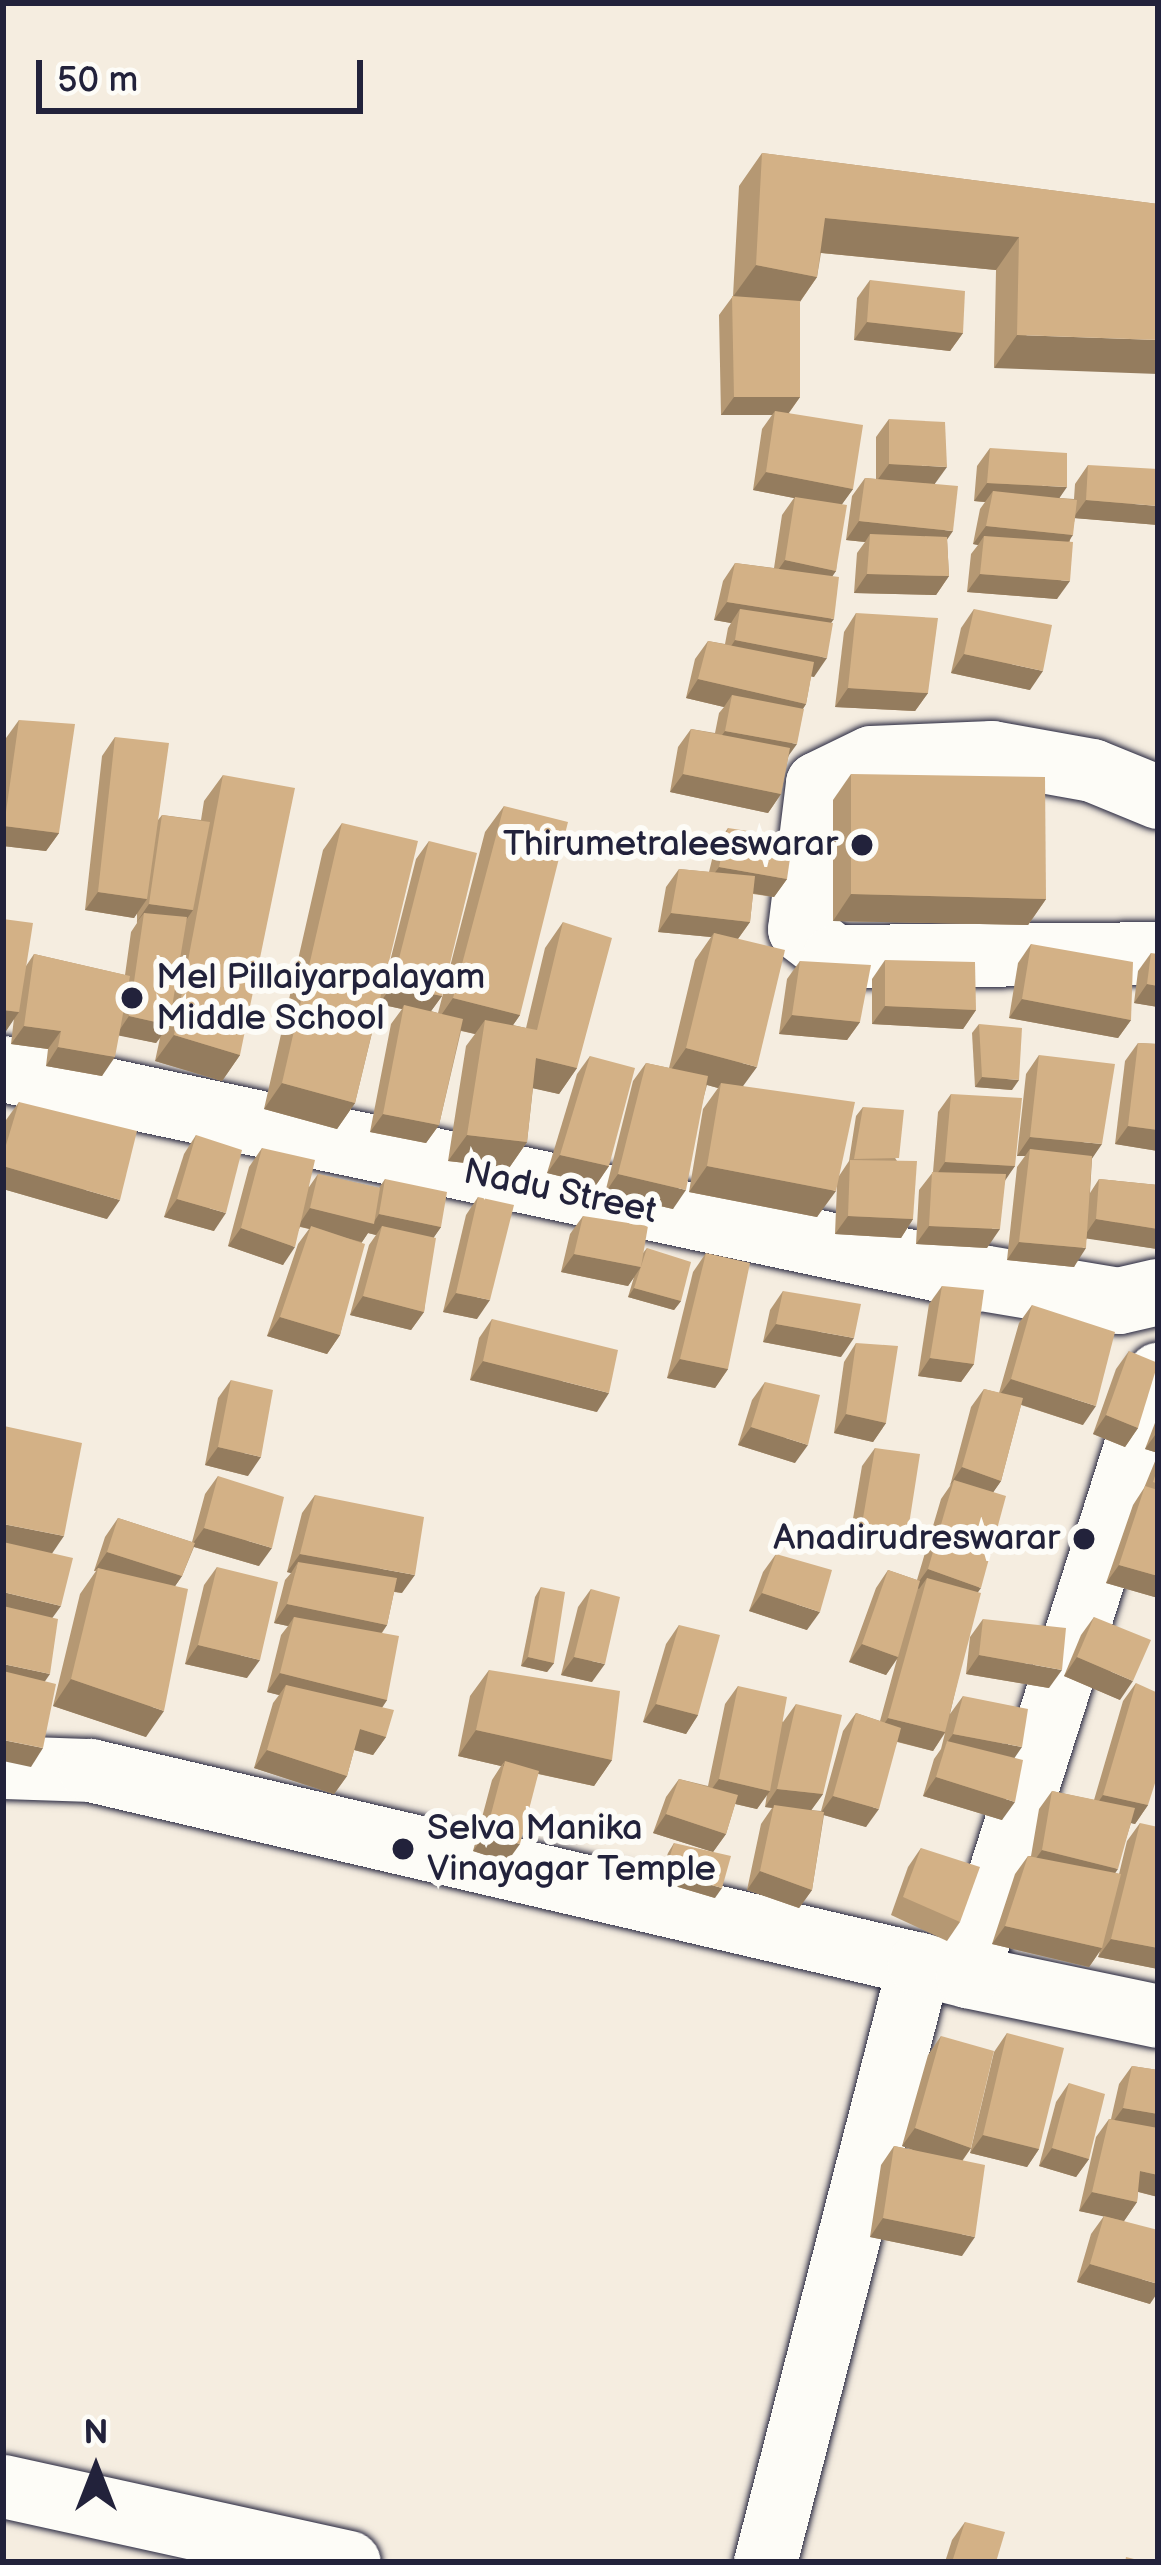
<!DOCTYPE html>
<html>
<head>
<meta charset="utf-8">
<style>
	body { margin:0 }
	#map { position:relative; width:1161px; height:2565px; overflow:hidden; background:#f5ede0; font-family:"Balsamiq Sans",sans-serif }
	div>[style] { position:absolute }
	.roads { filter:drop-shadow(0 0 3px #22223b) drop-shadow(0 0 3px #22223b) }
	.minor>* { height:63px; margin:-31.5px; padding:0 31.5px; transform-origin:31.5px; border-radius:31.5px; background:#fdfcf7 }
	.major>* { height:66px; margin:-33px; padding:0 33px; transform-origin:33px; border-radius:33px; background:#fdfcf7 }
	.wall>* { inset:0; background:#b59873 }
	.shaded-wall>* { inset:0; background:#947c5e }
	.building>* { inset:0; background:#d3b186 }
	.dots>* { width:33px; height:33px; translate:-50% -50%; box-sizing:border-box; border:6px solid #fdfcf7; border-radius:50% }
	span { translate:-50% -50%; white-space:nowrap; text-align:center; line-height:1.15; -webkit-text-stroke:12px #fdfcf7; paint-order:stroke }
	.poi-label { font-size:36px; color:#22223b }
	.right { translate:-100% -50%; text-align:right }
	.left { translate:0 -50%; text-align:left }
	.street-label { font-size:36px; color:#22223b }
	.frame { position:absolute; inset:0; border:6px solid #22223b; pointer-events:none }
	.north { position:absolute; left:36px; top:2409px; width:120px; height:120px; -webkit-text-stroke:9px #fdfcf7; paint-order:stroke; rotate:0deg; font-size:33px; font-weight:700; line-height:48px; text-align:center; color:#22223b }
	.north::after { content:''; display:block; margin:auto; width:42px; height:54px; background:#22223b; clip-path:polygon(50% 0,100% 100%,50% 72%,0 100%) }
	.scale { position:absolute; left:36px; top:60px; width:327px; height:54px; box-sizing:border-box; border:6px solid #22223b; border-top:0; padding-left:15px; font-size:36px; line-height:42px; white-space:nowrap; color:#22223b; -webkit-text-stroke:9px #fdfcf7; paint-order:stroke }
</style>
</head>
<body>
<div id="map">
	<div class="roads">
		<div class="minor">
			<div style="left:1158px;top:797px;width:71px;rotate:-157.8deg"></div>
			<div style="left:1092px;top:770px;width:102px;rotate:-169.8deg"></div>
			<div style="left:992px;top:752px;width:121px;rotate:177.6deg"></div>
			<div style="left:871px;top:757px;width:60px;rotate:154.3deg"></div>
			<div style="left:817px;top:783px;width:147px;rotate:97deg"></div>
			<div style="left:799px;top:929px;width:44px;rotate:37.6deg"></div>
			<div style="left:834px;top:956px;width:324px;rotate:-0.5deg"></div>
			<div style="left:3px;top:1767px;width:87px;rotate:2deg"></div>
			<div style="left:90px;top:1770px;width:851px;rotate:13.17deg"></div>
			<div style="left:967px;top:1976px;width:195px;rotate:11.8deg"></div>
			<div style="left:3px;top:2486px;width:354px;rotate:12.4deg"></div>
			<div style="left:765px;top:2562px;width:618px;rotate:-75.56deg"></div>
			<div style="left:919px;top:1964px;width:49px;rotate:14deg"></div>
			<div style="left:967px;top:1976px;width:632px;rotate:-72.4deg"></div>
		</div>
		<div class="major">
			<div style="left:3px;top:1069px;width:1001px;rotate:12.05deg"></div>
			<div style="left:982px;top:1278px;width:139px;rotate:9.5deg"></div>
			<div style="left:1119px;top:1301px;width:40px;rotate:-13deg"></div>
		</div>
	</div>
	<div class="wall">
		<div style="clip-path:polygon(762px 153px,1158px 204px,994px 368px,996px 270px,821px 253px,817px 277px,800px 302px,800px 397px,789px 413px,853px 489px,842px 504px,836px 571px,832px 576px,831px 623px,814px 677px,811px 676px,806px 704px,803px 709px,788px 758px,781px 794px,768px 813px,670px 792px,678px 747px,691px 729px,715px 733px,719px 713px,724px 707px,686px 698px,695px 659px,708px 641px,725px 644px,728px 628px,731px 623px,714px 620px,723px 581px,735px 563px,774px 568px,782px 515px,794px 498px,753px 490px,762px 429px,772px 415px,721px 415px,719px 315px,733px 296px,739px 186px)"></div>
		<div style="clip-path:polygon(870px 280px,963px 333px,950px 351px,854px 340px,857px 298px)"></div>
		<div style="clip-path:polygon(889px 419px,935px 484px,947px 539px,949px 576px,936px 595px,854px 593px,857px 553px,865px 542px,846px 540px,852px 496px,865px 478px,876px 479px,876px 437px)"></div>
		<div style="clip-path:polygon(990px 448px,1060px 498px,1074px 499px,1075px 484px,1088px 465px,1158px 525px,1075px 518px,1057px 599px,967px 592px,971px 554px,978px 545px,973px 544px,980px 509px,985px 502px,974px 501px,977px 466px)"></div>
		<div style="clip-path:polygon(974px 609px,1030px 690px,951px 673px,961px 628px)"></div>
		<div style="clip-path:polygon(856px 613px,928px 693px,915px 711px,835px 707px,844px 632px)"></div>
		<div style="clip-path:polygon(19px 720px,59px 833px,46px 851px,3px 846px,3px 762px,6px 738px)"></div>
		<div style="clip-path:polygon(115px 737px,158px 820px,162px 815px,201px 820px,204px 801px,223px 775px,240px 1055px,222px 1081px,155px 1061px,160px 1038px,156px 1043px,119px 1035px,102px 1076px,46px 1066px,48px 1049px,11px 1044px,14px 1018px,6px 1031px,3px 1030px,3px 919px,26px 966px,34px 954px,125px 975px,131px 932px,137px 923px,137px 913px,134px 918px,85px 910px,102px 756px)"></div>
		<div style="clip-path:polygon(851px 774px,1046px 899px,1028px 925px,833px 921px,833px 800px)"></div>
		<div style="clip-path:polygon(504px 806px,520px 1015px,513px 1025px,526px 1028px,545px 948px,563px 922px,577px 1068px,559px 1094px,533px 1088px,527px 1142px,509px 1168px,448px 1161px,466px 1046px,475px 1034px,461px 1031px,439px 1125px,426px 1143px,370px 1132px,391px 1024px,402px 1009px,379px 1004px,355px 1103px,337px 1129px,264px 1109px,323px 850px,342px 823px,383px 989px,416px 859px,429px 841px,442px 996px,431px 1011px,438px 1013px,485px 832px)"></div>
		<div style="clip-path:polygon(728px 828px,787px 879px,774px 897px,753px 894px,750px 922px,738px 939px,743px 1086px,839px 1176px,849px 1161px,856px 1116px,863px 1107px,897px 1161px,913px 1219px,901px 1238px,835px 1234px,837px 1185px,817px 1217px,689px 1192px,703px 1109px,718px 1088px,707px 1085px,673px 1209px,605px 1193px,633px 1081px,646px 1063px,669px 1068px,695px 960px,711px 937px,658px 932px,666px 887px,679px 869px,709px 872px,715px 847px)"></div>
		<div style="clip-path:polygon(1031px 944px,1131px 1020px,1118px 1038px,1009px 1018px,1018px 963px)"></div>
		<div style="clip-path:polygon(1151px 953px,1158px 1007px,1134px 1003px,1138px 971px)"></div>
		<div style="clip-path:polygon(885px 960px,976px 1010px,963px 1029px,872px 1024px,872px 979px)"></div>
		<div style="clip-path:polygon(800px 961px,860px 1022px,847px 1040px,779px 1034px,787px 979px)"></div>
		<div style="clip-path:polygon(979px 1024px,1012px 1090px,975px 1087px,972px 1033px)"></div>
		<div style="clip-path:polygon(1138px 1043px,1158px 1044px,1158px 1151px,1115px 1144px,1125px 1061px)"></div>
		<div style="clip-path:polygon(1039px 1055px,1092px 1159px,1090px 1193px,1099px 1179px,1158px 1185px,1157px 1249px,1087px 1238px,1074px 1267px,1007px 1260px,1017px 1167px,1025px 1156px,1017px 1156px,1026px 1074px)"></div>
		<div style="clip-path:polygon(590px 1056px,609px 1166px,596px 1185px,547px 1173px,577px 1074px)"></div>
		<div style="clip-path:polygon(951px 1094px,1015px 1166px,1005px 1179px,987px 1248px,916px 1244px,919px 1190px,933px 1172px,938px 1112px)"></div>
		<div style="clip-path:polygon(19px 1102px,107px 1219px,3px 1189px,3px 1129px,6px 1120px)"></div>
		<div style="clip-path:polygon(196px 1135px,214px 1231px,164px 1217px,184px 1154px)"></div>
		<div style="clip-path:polygon(262px 1148px,309px 1187px,318px 1174px,379px 1188px,385px 1179px,441px 1227px,433px 1238px,424px 1312px,411px 1330px,350px 1315px,369px 1245px,376px 1235px,368px 1233px,362px 1242px,340px 1335px,327px 1354px,267px 1336px,298px 1244px,309px 1229px,300px 1227px,283px 1265px,228px 1246px,249px 1167px)"></div>
		<div style="clip-path:polygon(478px 1197px,477px 1319px,443px 1312px,466px 1215px)"></div>
		<div style="clip-path:polygon(583px 1216px,643px 1253px,647px 1248px,681px 1301px,674px 1310px,628px 1297px,634px 1277px,628px 1286px,561px 1272px,570px 1234px)"></div>
		<div style="clip-path:polygon(706px 1253px,728px 1369px,715px 1388px,667px 1378px,693px 1272px)"></div>
		<div style="clip-path:polygon(942px 1286px,974px 1364px,961px 1382px,918px 1376px,929px 1304px)"></div>
		<div style="clip-path:polygon(783px 1291px,841px 1357px,763px 1342px,770px 1310px)"></div>
		<div style="clip-path:polygon(1032px 1305px,1083px 1425px,1021px 1405px,1001px 1481px,993px 1492px,978px 1592px,950px 1714px,963px 1696px,1014px 1758px,1002px 1820px,923px 1796px,934px 1759px,941px 1749px,945px 1733px,933px 1751px,897px 1742px,866px 1827px,824px 1815px,812px 1890px,799px 1908px,747px 1890px,761px 1824px,772px 1808px,765px 1807px,767px 1794px,757px 1809px,735px 1804px,726px 1834px,713px 1852px,653px 1833px,666px 1797px,679px 1779px,708px 1786px,725px 1704px,738px 1686px,783px 1722px,796px 1704px,823px 1794px,811px 1810px,821px 1811px,843px 1731px,856px 1713px,880px 1721px,897px 1659px,886px 1675px,849px 1662px,876px 1588px,888px 1570px,917px 1580px,941px 1499px,950px 1486px,971px 1407px,984px 1389px,999px 1393px,1019px 1323px)"></div>
		<div style="clip-path:polygon(492px 1319px,597px 1412px,470px 1380px,479px 1338px)"></div>
		<div style="clip-path:polygon(856px 1343px,886px 1423px,873px 1442px,834px 1433px,844px 1362px)"></div>
		<div style="clip-path:polygon(1129px 1351px,1138px 1428px,1125px 1447px,1093px 1434px,1116px 1369px)"></div>
		<div style="clip-path:polygon(231px 1380px,248px 1476px,205px 1465px,218px 1398px)"></div>
		<div style="clip-path:polygon(765px 1382px,795px 1463px,738px 1445px,752px 1400px)"></div>
		<div style="clip-path:polygon(1158px 1415px,1158px 1453px,1145px 1449px)"></div>
		<div style="clip-path:polygon(875px 1448px,908px 1531px,895px 1550px,849px 1542px,862px 1466px)"></div>
		<div style="clip-path:polygon(1158px 1454px,1158px 1598px,1106px 1583px,1133px 1505px,1144px 1488px)"></div>
		<div style="clip-path:polygon(218px 1476px,259px 1566px,194px 1547px,182px 1576px,175px 1586px,146px 1737px,53px 1706px,80px 1594px,96px 1571px,94px 1571px,105px 1537px,118px 1518px,192px 1542px,205px 1494px)"></div>
		<div style="clip-path:polygon(315px 1495px,402px 1593px,394px 1592px,387px 1625px,382px 1633px,387px 1700px,382px 1708px,386px 1737px,373px 1755px,354px 1750px,347px 1776px,334px 1794px,254px 1768px,273px 1703px,279px 1695px,267px 1692px,281px 1635px,288px 1626px,274px 1623px,285px 1580px,291px 1573px,287px 1572px,302px 1513px)"></div>
		<div style="clip-path:polygon(776px 1554px,807px 1630px,749px 1611px,763px 1572px)"></div>
		<div style="clip-path:polygon(217px 1567px,247px 1678px,185px 1664px,204px 1585px)"></div>
		<div style="clip-path:polygon(541px 1587px,554px 1663px,547px 1672px,521px 1666px,535px 1597px)"></div>
		<div style="clip-path:polygon(591px 1589px,592px 1682px,561px 1675px,578px 1607px)"></div>
		<div style="clip-path:polygon(1094px 1617px,1120px 1700px,1064px 1676px,1081px 1635px)"></div>
		<div style="clip-path:polygon(983px 1619px,1049px 1688px,966px 1674px,970px 1637px)"></div>
		<div style="clip-path:polygon(679px 1625px,698px 1715px,686px 1734px,643px 1722px,666px 1644px)"></div>
		<div style="clip-path:polygon(489px 1670px,612px 1760px,594px 1786px,538px 1774px,507px 1862px,473px 1851px,492px 1780px,501px 1766px,458px 1756px,470px 1696px)"></div>
		<div style="clip-path:polygon(1136px 1683px,1148px 1805px,1135px 1824px,1131px 1823px,1115px 1873px,1119px 1874px,1127px 1841px,1140px 1823px,1158px 1969px,1098px 1957px,1100px 1951px,1089px 1967px,992px 1944px,1015px 1874px,1028px 1856px,1031px 1856px,1039px 1809px,1052px 1791px,1094px 1800px,1123px 1701px)"></div>
		<div style="clip-path:polygon(674px 1843px,715px 1898px,658px 1881px,668px 1853px)"></div>
		<div style="clip-path:polygon(921px 1848px,960px 1922px,947px 1941px,891px 1915px,908px 1867px)"></div>
		<div style="clip-path:polygon(1007px 2033px,1039px 2149px,1027px 2167px,970px 2153px,994px 2052px)"></div>
		<div style="clip-path:polygon(941px 2036px,971px 2148px,963px 2160px,962px 2256px,870px 2237px,881px 2165px,894px 2146px,914px 2150px,902px 2146px,928px 2055px)"></div>
		<div style="clip-path:polygon(1132px 2066px,1158px 2070px,1158px 2197px,1138px 2192px,1137px 2202px,1124px 2221px,1150px 2304px,1077px 2282px,1091px 2234px,1104px 2216px,1079px 2211px,1096px 2137px,1109px 2119px,1111px 2119px,1119px 2084px)"></div>
		<div style="clip-path:polygon(1069px 2083px,1089px 2159px,1076px 2177px,1039px 2166px,1056px 2102px)"></div>
		<div style="clip-path:polygon(965px 2522px,996px 2562px,945px 2562px,952px 2540px)"></div>
	</div>
	<div class="shaded-wall">
		<div style="clip-path:polygon(825px 218px,1019px 237px,996px 270px,802px 251px)"></div>
		<div style="clip-path:polygon(756px 265px,817px 277px,794px 310px,732px 298px)"></div>
		<div style="clip-path:polygon(867px 322px,963px 333px,950px 351px,854px 340px)"></div>
		<div style="clip-path:polygon(1017px 335px,1158px 340px,1158px 374px,994px 368px)"></div>
		<div style="clip-path:polygon(734px 397px,800px 397px,787px 415px,775px 411px,772px 415px,721px 415px)"></div>
		<div style="clip-path:polygon(889px 464px,947px 467px,934px 485px,876px 482px)"></div>
		<div style="clip-path:polygon(766px 472px,853px 489px,840px 507px,753px 490px)"></div>
		<div style="clip-path:polygon(987px 483px,1067px 487px,1054px 506px,993px 491px,985px 502px,974px 501px)"></div>
		<div style="clip-path:polygon(1086px 500px,1158px 506px,1158px 525px,1073px 518px)"></div>
		<div style="clip-path:polygon(859px 521px,953px 531px,940px 550px,870px 534px,865px 542px,846px 540px)"></div>
		<div style="clip-path:polygon(986px 526px,1073px 535px,1060px 554px,984px 536px,978px 545px,973px 544px)"></div>
		<div style="clip-path:polygon(785px 560px,836px 571px,823px 590px,772px 579px)"></div>
		<div style="clip-path:polygon(867px 574px,949px 576px,936px 595px,854px 593px)"></div>
		<div style="clip-path:polygon(980px 574px,1070px 581px,1057px 599px,967px 592px)"></div>
		<div style="clip-path:polygon(727px 602px,834px 619px,821px 637px,740px 609px,731px 623px,714px 620px)"></div>
		<div style="clip-path:polygon(735px 640px,827px 658px,814px 677px,723px 659px)"></div>
		<div style="clip-path:polygon(964px 654px,1043px 671px,1030px 690px,951px 673px)"></div>
		<div style="clip-path:polygon(698px 679px,806px 704px,793px 723px,732px 695px,724px 707px,686px 698px)"></div>
		<div style="clip-path:polygon(848px 688px,928px 693px,915px 711px,835px 707px)"></div>
		<div style="clip-path:polygon(725px 731px,797px 744px,784px 762px,712px 749px)"></div>
		<div style="clip-path:polygon(683px 774px,781px 794px,768px 813px,670px 792px)"></div>
		<div style="clip-path:polygon(4px 826px,59px 833px,46px 851px,3px 846px)"></div>
		<div style="clip-path:polygon(719px 867px,787px 879px,774px 897px,706px 885px)"></div>
		<div style="clip-path:polygon(98px 892px,147px 899px,134px 918px,85px 910px)"></div>
		<div style="clip-path:polygon(851px 894px,1046px 899px,1028px 925px,833px 921px)"></div>
		<div style="clip-path:polygon(149px 904px,193px 910px,180px 929px,144px 913px,136px 923px)"></div>
		<div style="clip-path:polygon(671px 913px,750px 922px,737px 940px,714px 933px,711px 937px,658px 932px)"></div>
		<div style="clip-path:polygon(1147px 984px,1158px 986px,1158px 1007px,1134px 1003px)"></div>
		<div style="clip-path:polygon(392px 986px,442px 996px,429px 1014px,404px 1005px,402px 1009px,379px 1004px)"></div>
		<div style="clip-path:polygon(453px 998px,520px 1015px,502px 1041px,485px 1020px,475px 1034px,435px 1024px)"></div>
		<div style="clip-path:polygon(1022px 999px,1131px 1020px,1118px 1038px,1009px 1018px)"></div>
		<div style="clip-path:polygon(885px 1006px,976px 1010px,963px 1029px,872px 1024px)"></div>
		<div style="clip-path:polygon(3px 1010px,19px 1012px,6px 1031px,3px 1030px)"></div>
		<div style="clip-path:polygon(792px 1015px,860px 1022px,847px 1040px,779px 1034px)"></div>
		<div style="clip-path:polygon(129px 1016px,169px 1025px,156px 1043px,116px 1035px)"></div>
		<div style="clip-path:polygon(24px 1026px,61px 1031px,48px 1049px,11px 1044px)"></div>
		<div style="clip-path:polygon(174px 1035px,240px 1055px,222px 1081px,155px 1061px)"></div>
		<div style="clip-path:polygon(58px 1047px,115px 1057px,102px 1076px,46px 1066px)"></div>
		<div style="clip-path:polygon(686px 1048px,757px 1067px,738px 1093px,721px 1083px,718px 1088px,668px 1074px)"></div>
		<div style="clip-path:polygon(536px 1058px,577px 1068px,559px 1094px,518px 1085px)"></div>
		<div style="clip-path:polygon(982px 1077px,1019px 1080px,1012px 1090px,975px 1087px)"></div>
		<div style="clip-path:polygon(282px 1083px,355px 1103px,337px 1129px,264px 1109px)"></div>
		<div style="clip-path:polygon(383px 1114px,439px 1125px,426px 1143px,370px 1132px)"></div>
		<div style="clip-path:polygon(1128px 1126px,1158px 1130px,1158px 1151px,1115px 1144px)"></div>
		<div style="clip-path:polygon(467px 1135px,527px 1142px,509px 1168px,448px 1161px)"></div>
		<div style="clip-path:polygon(1030px 1137px,1102px 1144px,1089px 1163px,1030px 1149px,1025px 1156px,1017px 1156px)"></div>
		<div style="clip-path:polygon(560px 1155px,609px 1166px,596px 1185px,547px 1173px)"></div>
		<div style="clip-path:polygon(945px 1162px,1015px 1166px,1002px 1185px,933px 1180px)"></div>
		<div style="clip-path:polygon(3px 1166px,120px 1200px,107px 1219px,3px 1189px)"></div>
		<div style="clip-path:polygon(707px 1166px,836px 1191px,817px 1217px,689px 1192px)"></div>
		<div style="clip-path:polygon(618px 1174px,686px 1190px,673px 1209px,605px 1193px)"></div>
		<div style="clip-path:polygon(177px 1199px,226px 1213px,214px 1231px,164px 1217px)"></div>
		<div style="clip-path:polygon(310px 1208px,373px 1223px,379px 1214px,441px 1227px,428px 1246px,382px 1226px,376px 1235px,368px 1233px,362px 1242px,298px 1226px)"></div>
		<div style="clip-path:polygon(848px 1216px,913px 1219px,901px 1238px,835px 1234px)"></div>
		<div style="clip-path:polygon(1096px 1219px,1158px 1229px,1158px 1248px,1157px 1249px,1083px 1238px)"></div>
		<div style="clip-path:polygon(929px 1226px,1000px 1229px,987px 1248px,916px 1244px)"></div>
		<div style="clip-path:polygon(241px 1228px,295px 1247px,283px 1265px,228px 1246px)"></div>
		<div style="clip-path:polygon(1019px 1242px,1086px 1248px,1074px 1267px,1007px 1260px)"></div>
		<div style="clip-path:polygon(574px 1254px,641px 1267px,628px 1286px,561px 1272px)"></div>
		<div style="clip-path:polygon(634px 1288px,681px 1301px,674px 1310px,628px 1297px)"></div>
		<div style="clip-path:polygon(456px 1293px,490px 1300px,477px 1319px,443px 1312px)"></div>
		<div style="clip-path:polygon(363px 1296px,424px 1312px,411px 1330px,350px 1315px)"></div>
		<div style="clip-path:polygon(280px 1317px,340px 1335px,327px 1354px,267px 1336px)"></div>
		<div style="clip-path:polygon(776px 1324px,854px 1338px,841px 1357px,763px 1342px)"></div>
		<div style="clip-path:polygon(930px 1358px,974px 1364px,961px 1382px,918px 1376px)"></div>
		<div style="clip-path:polygon(680px 1359px,728px 1369px,715px 1388px,667px 1378px)"></div>
		<div style="clip-path:polygon(483px 1361px,609px 1393px,597px 1412px,470px 1380px)"></div>
		<div style="clip-path:polygon(1011px 1379px,1096px 1406px,1083px 1425px,998px 1397px)"></div>
		<div style="clip-path:polygon(846px 1414px,886px 1423px,873px 1442px,834px 1433px)"></div>
		<div style="clip-path:polygon(1106px 1415px,1138px 1428px,1125px 1447px,1093px 1434px)"></div>
		<div style="clip-path:polygon(751px 1427px,808px 1445px,795px 1463px,738px 1445px)"></div>
		<div style="clip-path:polygon(1158px 1431px,1158px 1453px,1145px 1449px)"></div>
		<div style="clip-path:polygon(218px 1447px,261px 1457px,248px 1476px,205px 1465px)"></div>
		<div style="clip-path:polygon(962px 1467px,1001px 1481px,988px 1500px,954px 1480px,949px 1486px)"></div>
		<div style="clip-path:polygon(3px 1524px,64px 1536px,51px 1555px,3px 1545px)"></div>
		<div style="clip-path:polygon(862px 1524px,908px 1531px,895px 1550px,849px 1542px)"></div>
		<div style="clip-path:polygon(204px 1528px,272px 1548px,259px 1566px,191px 1546px)"></div>
		<div style="clip-path:polygon(107px 1552px,182px 1576px,169px 1595px,98px 1568px,94px 1571px)"></div>
		<div style="clip-path:polygon(300px 1554px,415px 1575px,402px 1593px,295px 1574px,298px 1562px,291px 1573px,287px 1572px)"></div>
		<div style="clip-path:polygon(1119px 1565px,1158px 1576px,1158px 1598px,1106px 1583px)"></div>
		<div style="clip-path:polygon(928px 1569px,981px 1588px,968px 1606px,927px 1578px,919px 1589px,915px 1587px)"></div>
		<div style="clip-path:polygon(3px 1592px,61px 1606px,48px 1624px,3px 1614px)"></div>
		<div style="clip-path:polygon(762px 1593px,820px 1612px,807px 1630px,749px 1611px)"></div>
		<div style="clip-path:polygon(287px 1604px,387px 1625px,374px 1643px,294px 1617px,288px 1626px,274px 1623px)"></div>
		<div style="clip-path:polygon(862px 1644px,898px 1657px,886px 1675px,849px 1662px)"></div>
		<div style="clip-path:polygon(198px 1645px,260px 1660px,247px 1678px,185px 1664px)"></div>
		<div style="clip-path:polygon(979px 1655px,1062px 1670px,1049px 1688px,966px 1674px)"></div>
		<div style="clip-path:polygon(528px 1657px,554px 1663px,547px 1672px,521px 1666px)"></div>
		<div style="clip-path:polygon(574px 1657px,605px 1664px,592px 1682px,561px 1675px)"></div>
		<div style="clip-path:polygon(1077px 1657px,1133px 1681px,1120px 1700px,1064px 1676px)"></div>
		<div style="clip-path:polygon(3px 1664px,50px 1674px,37px 1693px,3px 1685px)"></div>
		<div style="clip-path:polygon(280px 1673px,387px 1700px,374px 1719px,286px 1685px,279px 1695px,267px 1692px)"></div>
		<div style="clip-path:polygon(71px 1679px,164px 1711px,146px 1737px,53px 1706px)"></div>
		<div style="clip-path:polygon(656px 1704px,698px 1715px,686px 1734px,643px 1722px)"></div>
		<div style="clip-path:polygon(888px 1718px,945px 1732px,933px 1751px,876px 1736px)"></div>
		<div style="clip-path:polygon(360px 1729px,386px 1737px,373px 1755px,347px 1748px)"></div>
		<div style="clip-path:polygon(476px 1730px,612px 1760px,594px 1786px,503px 1766px,505px 1761px,501px 1766px,458px 1756px)"></div>
		<div style="clip-path:polygon(953px 1734px,1022px 1747px,1009px 1766px,946px 1744px)"></div>
		<div style="clip-path:polygon(3px 1740px,43px 1748px,31px 1767px,3px 1761px)"></div>
		<div style="clip-path:polygon(267px 1750px,347px 1776px,334px 1794px,254px 1768px)"></div>
		<div style="clip-path:polygon(936px 1777px,1015px 1802px,1002px 1820px,923px 1796px)"></div>
		<div style="clip-path:polygon(719px 1779px,770px 1791px,757px 1809px,706px 1797px)"></div>
		<div style="clip-path:polygon(777px 1789px,823px 1794px,810px 1812px,765px 1807px)"></div>
		<div style="clip-path:polygon(1103px 1795px,1148px 1805px,1135px 1824px,1091px 1813px)"></div>
		<div style="clip-path:polygon(833px 1796px,879px 1809px,866px 1827px,820px 1814px)"></div>
		<div style="clip-path:polygon(666px 1814px,726px 1834px,713px 1852px,653px 1833px)"></div>
		<div style="clip-path:polygon(486px 1833px,520px 1844px,507px 1862px,473px 1851px)"></div>
		<div style="clip-path:polygon(1042px 1850px,1118px 1869px,1105px 1888px,1029px 1868px)"></div>
		<div style="clip-path:polygon(760px 1871px,812px 1890px,799px 1908px,747px 1890px)"></div>
		<div style="clip-path:polygon(665px 1872px,722px 1888px,715px 1898px,658px 1881px)"></div>
		<div style="clip-path:polygon(1005px 1926px,1102px 1948px,1089px 1967px,992px 1944px)"></div>
		<div style="clip-path:polygon(1111px 1939px,1158px 1948px,1158px 1969px,1098px 1957px)"></div>
		<div style="clip-path:polygon(1123px 2108px,1158px 2114px,1158px 2135px,1110px 2126px)"></div>
		<div style="clip-path:polygon(915px 2128px,971px 2148px,958px 2166px,902px 2146px)"></div>
		<div style="clip-path:polygon(983px 2135px,1039px 2149px,1027px 2167px,970px 2153px)"></div>
		<div style="clip-path:polygon(1052px 2148px,1089px 2159px,1076px 2177px,1039px 2166px)"></div>
		<div style="clip-path:polygon(1140px 2171px,1158px 2175px,1158px 2197px,1128px 2189px)"></div>
		<div style="clip-path:polygon(1092px 2192px,1137px 2202px,1124px 2221px,1079px 2211px)"></div>
		<div style="clip-path:polygon(883px 2218px,975px 2237px,962px 2256px,870px 2237px)"></div>
		<div style="clip-path:polygon(1090px 2264px,1158px 2284px,1158px 2292px,1150px 2304px,1077px 2282px)"></div>
	</div>
	<div class="building">
		<div style="clip-path:polygon(762px 153px,1158px 204px,1158px 340px,1017px 335px,1019px 237px,825px 218px,817px 277px,756px 265px)"></div>
		<div style="clip-path:polygon(870px 280px,965px 291px,963px 333px,867px 322px)"></div>
		<div style="clip-path:polygon(732px 296px,800px 301px,800px 397px,734px 397px)"></div>
		<div style="clip-path:polygon(775px 411px,863px 425px,853px 489px,766px 472px)"></div>
		<div style="clip-path:polygon(889px 419px,945px 422px,947px 467px,889px 464px)"></div>
		<div style="clip-path:polygon(990px 448px,1067px 453px,1067px 487px,987px 483px)"></div>
		<div style="clip-path:polygon(1088px 465px,1158px 469px,1158px 506px,1086px 500px)"></div>
		<div style="clip-path:polygon(865px 478px,958px 486px,953px 531px,859px 521px)"></div>
		<div style="clip-path:polygon(993px 491px,1077px 500px,1073px 535px,986px 526px)"></div>
		<div style="clip-path:polygon(795px 497px,847px 505px,836px 571px,785px 560px)"></div>
		<div style="clip-path:polygon(870px 534px,947px 537px,949px 576px,867px 574px)"></div>
		<div style="clip-path:polygon(984px 536px,1073px 542px,1070px 581px,980px 574px)"></div>
		<div style="clip-path:polygon(735px 563px,839px 577px,834px 619px,727px 602px)"></div>
		<div style="clip-path:polygon(740px 609px,833px 623px,827px 658px,735px 640px)"></div>
		<div style="clip-path:polygon(974px 609px,1052px 625px,1043px 671px,964px 654px)"></div>
		<div style="clip-path:polygon(856px 613px,938px 618px,928px 693px,848px 688px)"></div>
		<div style="clip-path:polygon(708px 641px,814px 662px,806px 704px,698px 679px)"></div>
		<div style="clip-path:polygon(732px 695px,804px 709px,797px 744px,725px 731px)"></div>
		<div style="clip-path:polygon(19px 720px,75px 724px,59px 833px,4px 826px)"></div>
		<div style="clip-path:polygon(691px 729px,790px 748px,781px 794px,683px 774px)"></div>
		<div style="clip-path:polygon(115px 737px,169px 743px,147px 899px,98px 892px)"></div>
		<div style="clip-path:polygon(851px 774px,1045px 777px,1046px 899px,851px 894px)"></div>
		<div style="clip-path:polygon(223px 775px,295px 788px,240px 1055px,174px 1035px)"></div>
		<div style="clip-path:polygon(504px 806px,568px 822px,520px 1015px,453px 998px)"></div>
		<div style="clip-path:polygon(162px 815px,210px 822px,193px 910px,149px 904px)"></div>
		<div style="clip-path:polygon(342px 823px,418px 841px,355px 1103px,282px 1083px)"></div>
		<div style="clip-path:polygon(728px 828px,793px 838px,787px 879px,719px 867px)"></div>
		<div style="clip-path:polygon(429px 841px,477px 853px,442px 996px,392px 986px)"></div>
		<div style="clip-path:polygon(679px 869px,755px 876px,750px 922px,671px 913px)"></div>
		<div style="clip-path:polygon(144px 913px,187px 917px,169px 1025px,129px 1016px)"></div>
		<div style="clip-path:polygon(3px 919px,33px 923px,19px 1012px,3px 1010px)"></div>
		<div style="clip-path:polygon(563px 922px,612px 938px,577px 1068px,536px 1058px,527px 1142px,467px 1135px,485px 1020px,537px 1030px)"></div>
		<div style="clip-path:polygon(714px 933px,785px 950px,757px 1067px,686px 1048px)"></div>
		<div style="clip-path:polygon(1031px 944px,1133px 962px,1131px 1020px,1022px 999px)"></div>
		<div style="clip-path:polygon(1151px 953px,1158px 954px,1158px 986px,1147px 984px)"></div>
		<div style="clip-path:polygon(34px 954px,130px 976px,115px 1057px,58px 1047px,61px 1031px,24px 1026px)"></div>
		<div style="clip-path:polygon(885px 960px,975px 962px,976px 1010px,885px 1006px)"></div>
		<div style="clip-path:polygon(800px 961px,871px 965px,860px 1022px,792px 1015px)"></div>
		<div style="clip-path:polygon(404px 1005px,463px 1019px,439px 1125px,383px 1114px)"></div>
		<div style="clip-path:polygon(979px 1024px,1022px 1028px,1019px 1080px,982px 1077px)"></div>
		<div style="clip-path:polygon(1138px 1043px,1158px 1044px,1158px 1130px,1128px 1126px)"></div>
		<div style="clip-path:polygon(1039px 1055px,1115px 1064px,1102px 1144px,1030px 1137px)"></div>
		<div style="clip-path:polygon(590px 1056px,635px 1068px,609px 1166px,560px 1155px)"></div>
		<div style="clip-path:polygon(646px 1063px,708px 1076px,686px 1190px,618px 1174px)"></div>
		<div style="clip-path:polygon(721px 1083px,855px 1102px,836px 1191px,707px 1166px)"></div>
		<div style="clip-path:polygon(951px 1094px,1022px 1098px,1015px 1166px,945px 1162px)"></div>
		<div style="clip-path:polygon(19px 1102px,137px 1131px,120px 1200px,3px 1166px,3px 1155px)"></div>
		<div style="clip-path:polygon(863px 1107px,904px 1110px,899px 1158px,854px 1159px)"></div>
		<div style="clip-path:polygon(196px 1135px,242px 1150px,226px 1213px,177px 1199px)"></div>
		<div style="clip-path:polygon(262px 1148px,315px 1160px,295px 1247px,241px 1228px)"></div>
		<div style="clip-path:polygon(1030px 1149px,1092px 1156px,1086px 1248px,1019px 1242px)"></div>
		<div style="clip-path:polygon(850px 1160px,917px 1161px,913px 1219px,848px 1216px)"></div>
		<div style="clip-path:polygon(932px 1172px,1006px 1174px,1000px 1229px,929px 1226px)"></div>
		<div style="clip-path:polygon(318px 1174px,380px 1188px,374px 1224px,310px 1208px)"></div>
		<div style="clip-path:polygon(385px 1179px,447px 1192px,441px 1227px,379px 1214px)"></div>
		<div style="clip-path:polygon(1099px 1179px,1158px 1185px,1158px 1229px,1096px 1219px)"></div>
		<div style="clip-path:polygon(478px 1197px,514px 1205px,490px 1300px,456px 1293px)"></div>
		<div style="clip-path:polygon(583px 1216px,648px 1226px,641px 1267px,574px 1254px)"></div>
		<div style="clip-path:polygon(311px 1226px,365px 1244px,340px 1335px,280px 1317px)"></div>
		<div style="clip-path:polygon(382px 1226px,436px 1238px,424px 1312px,363px 1296px)"></div>
		<div style="clip-path:polygon(647px 1248px,691px 1262px,681px 1301px,634px 1288px)"></div>
		<div style="clip-path:polygon(706px 1253px,750px 1263px,728px 1369px,680px 1359px)"></div>
		<div style="clip-path:polygon(942px 1286px,984px 1290px,974px 1364px,930px 1358px)"></div>
		<div style="clip-path:polygon(783px 1291px,861px 1304px,854px 1338px,776px 1324px)"></div>
		<div style="clip-path:polygon(1032px 1305px,1115px 1332px,1096px 1406px,1011px 1379px)"></div>
		<div style="clip-path:polygon(492px 1319px,618px 1350px,609px 1393px,483px 1361px)"></div>
		<div style="clip-path:polygon(856px 1343px,898px 1346px,886px 1423px,846px 1414px)"></div>
		<div style="clip-path:polygon(1129px 1351px,1158px 1363px,1138px 1428px,1106px 1415px)"></div>
		<div style="clip-path:polygon(231px 1380px,273px 1390px,261px 1457px,218px 1447px)"></div>
		<div style="clip-path:polygon(765px 1382px,820px 1395px,808px 1445px,751px 1427px)"></div>
		<div style="clip-path:polygon(984px 1389px,1023px 1398px,1001px 1481px,962px 1467px)"></div>
		<div style="clip-path:polygon(4px 1426px,82px 1443px,64px 1536px,3px 1524px)"></div>
		<div style="clip-path:polygon(875px 1448px,920px 1454px,908px 1531px,862px 1524px)"></div>
		<div style="clip-path:polygon(1158px 1467px,1158px 1484px,1153px 1482px)"></div>
		<div style="clip-path:polygon(218px 1476px,284px 1497px,272px 1548px,204px 1528px)"></div>
		<div style="clip-path:polygon(954px 1480px,1006px 1496px,981px 1588px,928px 1569px)"></div>
		<div style="clip-path:polygon(1145px 1486px,1158px 1490px,1158px 1576px,1119px 1565px)"></div>
		<div style="clip-path:polygon(315px 1495px,424px 1517px,415px 1575px,300px 1554px)"></div>
		<div style="clip-path:polygon(118px 1518px,195px 1543px,182px 1576px,107px 1552px)"></div>
		<div style="clip-path:polygon(3px 1542px,73px 1558px,61px 1606px,3px 1592px)"></div>
		<div style="clip-path:polygon(776px 1554px,832px 1570px,820px 1612px,762px 1593px)"></div>
		<div style="clip-path:polygon(298px 1562px,397px 1578px,387px 1625px,287px 1604px)"></div>
		<div style="clip-path:polygon(217px 1567px,278px 1582px,260px 1660px,198px 1645px)"></div>
		<div style="clip-path:polygon(98px 1568px,188px 1589px,164px 1711px,71px 1679px)"></div>
		<div style="clip-path:polygon(888px 1570px,920px 1581px,898px 1657px,862px 1644px)"></div>
		<div style="clip-path:polygon(927px 1578px,981px 1593px,945px 1732px,888px 1718px)"></div>
		<div style="clip-path:polygon(541px 1587px,565px 1592px,554px 1663px,528px 1657px)"></div>
		<div style="clip-path:polygon(591px 1589px,620px 1597px,605px 1664px,574px 1657px)"></div>
		<div style="clip-path:polygon(3px 1606px,58px 1619px,50px 1674px,3px 1664px)"></div>
		<div style="clip-path:polygon(294px 1617px,399px 1636px,387px 1700px,280px 1673px)"></div>
		<div style="clip-path:polygon(1094px 1617px,1151px 1640px,1133px 1681px,1077px 1657px)"></div>
		<div style="clip-path:polygon(983px 1619px,1066px 1628px,1062px 1670px,979px 1655px)"></div>
		<div style="clip-path:polygon(679px 1625px,720px 1635px,698px 1715px,656px 1704px)"></div>
		<div style="clip-path:polygon(489px 1670px,620px 1691px,612px 1760px,476px 1730px)"></div>
		<div style="clip-path:polygon(3px 1671px,56px 1684px,43px 1748px,3px 1740px)"></div>
		<div style="clip-path:polygon(1136px 1683px,1158px 1693px,1158px 1774px,1148px 1805px,1103px 1795px)"></div>
		<div style="clip-path:polygon(286px 1685px,394px 1710px,386px 1737px,360px 1729px,347px 1776px,267px 1750px)"></div>
		<div style="clip-path:polygon(738px 1686px,787px 1697px,770px 1791px,719px 1779px)"></div>
		<div style="clip-path:polygon(963px 1696px,1028px 1709px,1022px 1747px,953px 1734px)"></div>
		<div style="clip-path:polygon(796px 1704px,842px 1715px,823px 1794px,777px 1789px)"></div>
		<div style="clip-path:polygon(856px 1713px,901px 1728px,879px 1809px,833px 1796px)"></div>
		<div style="clip-path:polygon(947px 1741px,1023px 1760px,1015px 1802px,936px 1777px)"></div>
		<div style="clip-path:polygon(505px 1761px,539px 1771px,520px 1844px,486px 1833px)"></div>
		<div style="clip-path:polygon(679px 1779px,738px 1795px,726px 1834px,666px 1814px)"></div>
		<div style="clip-path:polygon(1052px 1791px,1135px 1808px,1118px 1869px,1042px 1850px)"></div>
		<div style="clip-path:polygon(774px 1805px,824px 1812px,812px 1890px,760px 1871px)"></div>
		<div style="clip-path:polygon(1140px 1823px,1158px 1827px,1158px 1948px,1111px 1939px)"></div>
		<div style="clip-path:polygon(674px 1843px,731px 1856px,722px 1888px,665px 1872px)"></div>
		<div style="clip-path:polygon(921px 1848px,980px 1867px,960px 1922px,903px 1897px)"></div>
		<div style="clip-path:polygon(1028px 1856px,1121px 1874px,1102px 1948px,1005px 1926px)"></div>
		<div style="clip-path:polygon(1007px 2033px,1064px 2048px,1039px 2149px,983px 2135px)"></div>
		<div style="clip-path:polygon(941px 2036px,994px 2051px,971px 2148px,915px 2128px)"></div>
		<div style="clip-path:polygon(1132px 2066px,1158px 2070px,1158px 2114px,1123px 2108px)"></div>
		<div style="clip-path:polygon(1069px 2083px,1105px 2094px,1089px 2159px,1052px 2148px)"></div>
		<div style="clip-path:polygon(1109px 2119px,1158px 2128px,1158px 2175px,1140px 2171px,1137px 2202px,1092px 2192px)"></div>
		<div style="clip-path:polygon(894px 2146px,985px 2165px,975px 2237px,883px 2218px)"></div>
		<div style="clip-path:polygon(1104px 2216px,1158px 2230px,1158px 2284px,1090px 2264px)"></div>
		<div style="clip-path:polygon(965px 2522px,1005px 2532px,996px 2562px,952px 2562px)"></div>
		<div style="clip-path:polygon(1126px 2557px,1146px 2562px,1125px 2562px)"></div>
	</div>
	<div class="dots">
		<div style="left:862px;top:845px;background:#22223b"></div>
		<div style="left:132px;top:998px;background:#22223b"></div>
		<div style="left:1084px;top:1539px;background:#22223b"></div>
		<div style="left:403px;top:1849px;background:#22223b"></div>
	</div>
	<div class="poi-label">
		<span class="right" style="left:838px;top:845px">Thirumetraleeswarar</span>
		<span class="left" style="left:156px;top:998px">Mel Pillaiyarpalayam<br>Middle School</span>
		<span class="right" style="left:1060px;top:1539px">Anadirudreswarar</span>
		<span class="left" style="left:427px;top:1849px">Selva Manika<br>Vinayagar Temple</span>
	</div>
	<div class="street-label">
		<span style="left:560px;top:1192px;rotate:12deg">Nadu Street</span>
	</div>
	<div class="frame"></div>
	<div class="north">N</div>
	<div class="scale">50 m</div>
</div>
</body>
</html>
